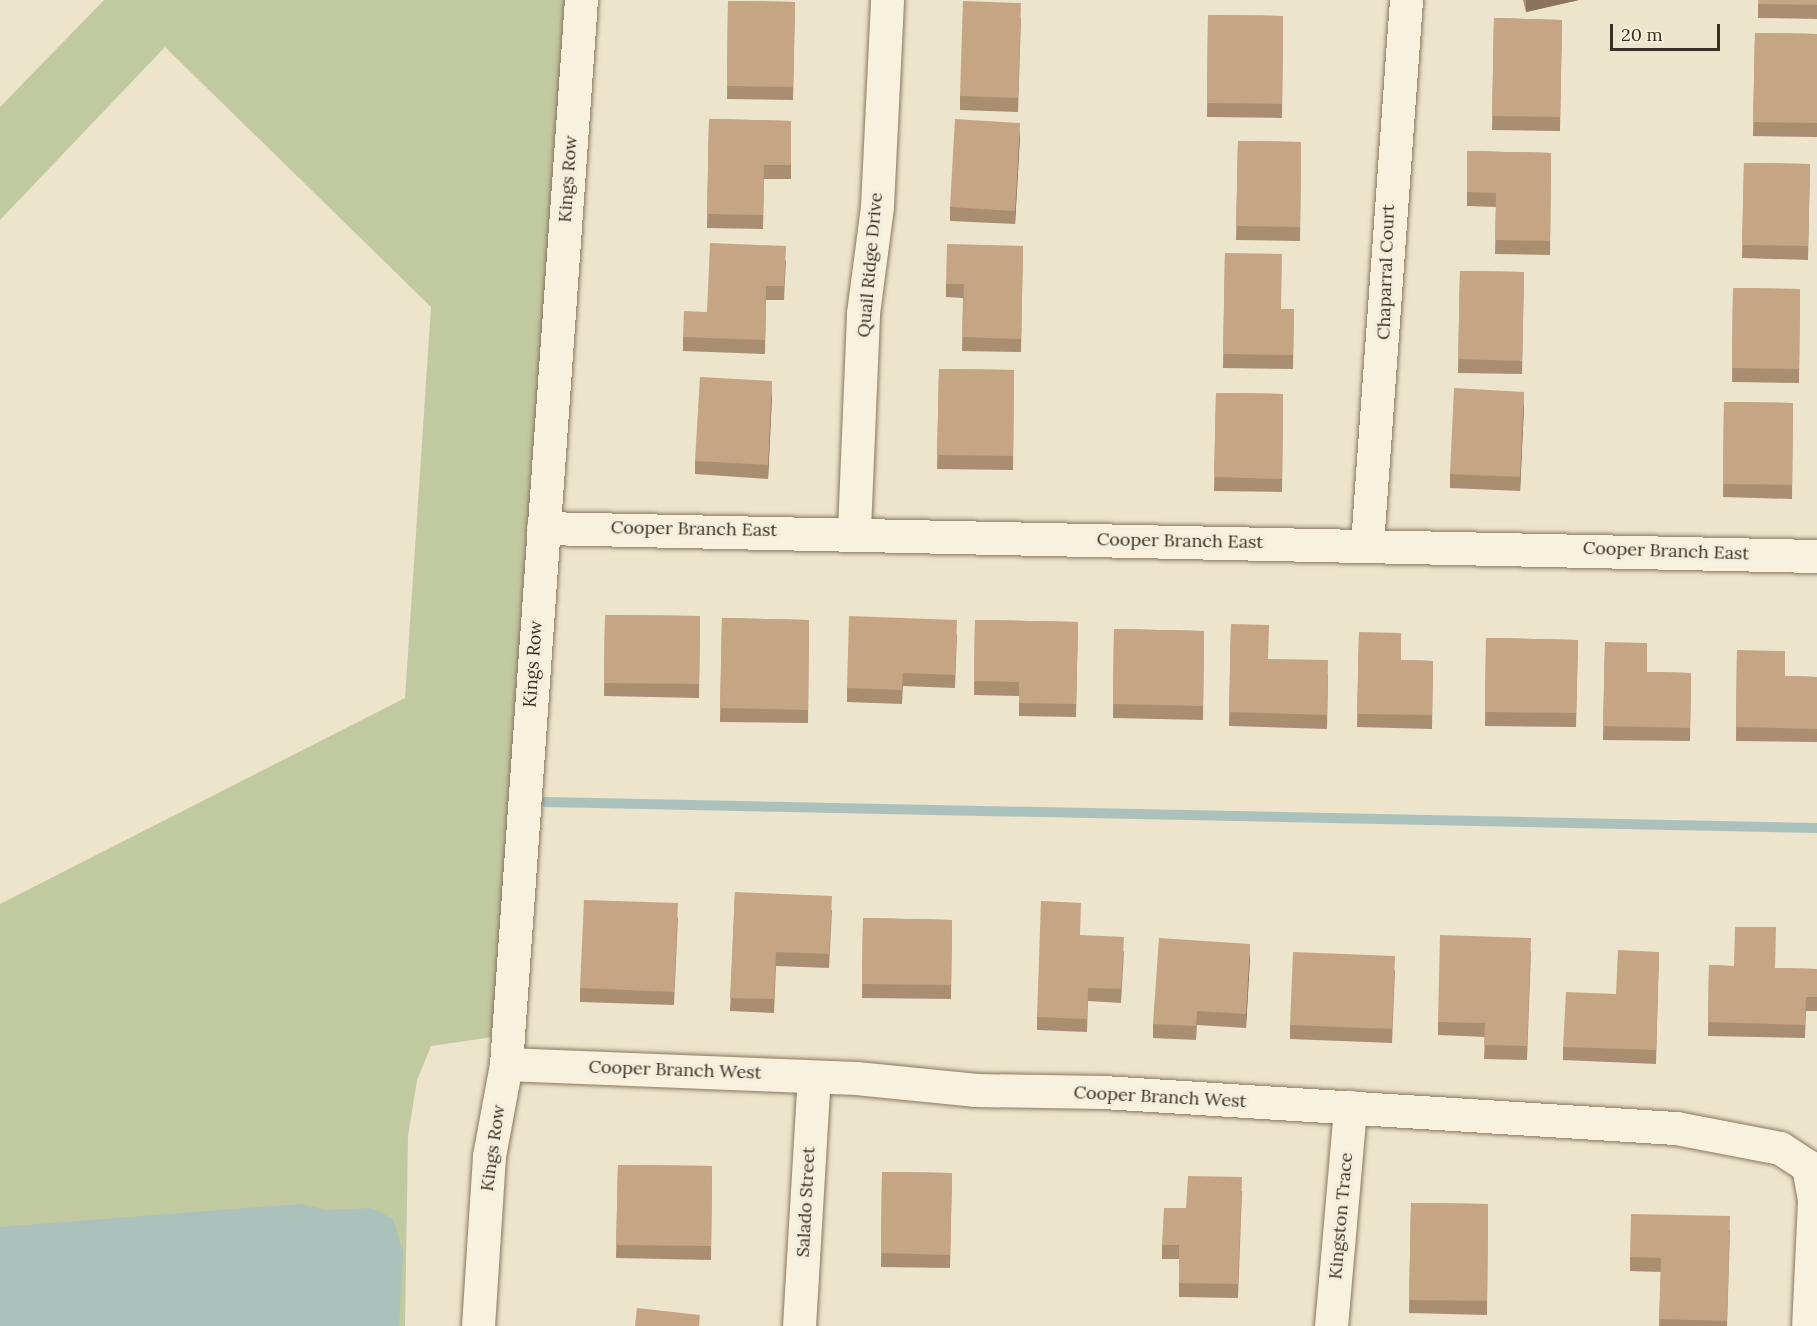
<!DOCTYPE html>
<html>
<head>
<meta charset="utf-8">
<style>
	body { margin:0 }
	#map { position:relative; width:1817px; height:1326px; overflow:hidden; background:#ece5cb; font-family:Lora,serif }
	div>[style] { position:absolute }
	.green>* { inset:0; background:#c1c9a0 }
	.water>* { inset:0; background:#abc1bc }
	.stream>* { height:10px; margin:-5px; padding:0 5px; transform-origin:5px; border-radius:5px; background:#abc1bc }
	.roads { filter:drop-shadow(0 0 2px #877861) drop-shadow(0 0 2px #877861) }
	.minor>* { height:33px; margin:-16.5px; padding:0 16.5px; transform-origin:16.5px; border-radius:16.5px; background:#f7f1de }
	.wall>* { inset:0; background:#aa8e72 }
	.shaded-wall>* { inset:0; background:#8b745d }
	.building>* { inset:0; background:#c6a585 }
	span { translate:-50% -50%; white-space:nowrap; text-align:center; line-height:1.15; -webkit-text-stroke:6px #f4eeda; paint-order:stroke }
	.street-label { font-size:18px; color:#393023 }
	.scale { position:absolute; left:1610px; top:24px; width:110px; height:27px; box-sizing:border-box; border:3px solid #393023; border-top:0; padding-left:8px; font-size:18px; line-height:21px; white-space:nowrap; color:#393023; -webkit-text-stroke:4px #f4eeda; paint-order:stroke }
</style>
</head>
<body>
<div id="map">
	<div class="green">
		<div style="clip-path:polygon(104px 0,581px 0,507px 1035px,431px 1046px,417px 1080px,408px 1136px,405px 1326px,0 1326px,0 904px,405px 698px,431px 307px,165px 47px,0 220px,0 107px)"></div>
	</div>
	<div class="water">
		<div style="clip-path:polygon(300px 1204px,327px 1210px,371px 1208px,393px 1219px,403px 1252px,399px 1326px,0 1326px,0 1227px)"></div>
	</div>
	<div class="stream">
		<div style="left:546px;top:802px;width:1271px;rotate:1.17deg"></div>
	</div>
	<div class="roads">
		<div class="minor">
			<div style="left:543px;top:528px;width:1274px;rotate:1.26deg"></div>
			<div style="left:854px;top:530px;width:217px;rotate:-87.6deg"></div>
			<div style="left:863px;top:313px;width:108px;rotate:-82.5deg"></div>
			<div style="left:877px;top:206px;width:206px;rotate:-87.2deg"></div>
			<div style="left:1367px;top:544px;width:545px;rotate:-85.9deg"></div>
			<div style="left:506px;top:1064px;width:350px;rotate:2.3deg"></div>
			<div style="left:856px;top:1078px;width:121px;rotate:5.7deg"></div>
			<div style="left:976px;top:1090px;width:127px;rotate:0.9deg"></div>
			<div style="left:1103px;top:1092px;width:574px;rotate:3.6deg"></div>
			<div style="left:1676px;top:1128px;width:106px;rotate:10.9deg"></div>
			<div style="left:1780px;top:1148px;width:33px;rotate:33deg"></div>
			<div style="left:1808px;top:1166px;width:36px;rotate:80deg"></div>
			<div style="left:1814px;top:1201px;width:125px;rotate:92.7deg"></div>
			<div style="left:478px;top:1326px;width:170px;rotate:-86.3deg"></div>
			<div style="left:489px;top:1156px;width:94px;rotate:-79.5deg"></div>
			<div style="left:506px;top:1064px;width:1067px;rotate:-85.97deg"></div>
			<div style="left:799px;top:1326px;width:249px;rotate:-86.6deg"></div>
			<div style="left:1331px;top:1326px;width:220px;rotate:-85deg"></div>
		</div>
	</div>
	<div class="wall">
		<div style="clip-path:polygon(1523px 0,1579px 0,1526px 12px)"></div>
		<div style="clip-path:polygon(1758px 0,1817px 0,1817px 19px,1758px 18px)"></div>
		<div style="clip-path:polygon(728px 1px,795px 2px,793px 100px,727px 99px)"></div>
		<div style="clip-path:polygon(1208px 15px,1283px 16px,1282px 118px,1207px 117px)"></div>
		<div style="clip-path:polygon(1021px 17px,1018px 112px,960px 110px,960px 96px)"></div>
		<div style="clip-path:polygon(1494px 18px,1562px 20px,1560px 131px,1492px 130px)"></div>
		<div style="clip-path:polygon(1755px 33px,1817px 34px,1817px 137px,1753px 136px)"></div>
		<div style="clip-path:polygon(709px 119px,791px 121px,791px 179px,764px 179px,763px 229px,707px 228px)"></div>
		<div style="clip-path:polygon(1020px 136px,1015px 224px,950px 221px,950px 207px)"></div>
		<div style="clip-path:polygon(1238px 141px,1301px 142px,1300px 241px,1236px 240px)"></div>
		<div style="clip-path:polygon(1467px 151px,1551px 153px,1550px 255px,1495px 254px,1496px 207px,1467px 206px)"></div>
		<div style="clip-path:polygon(1744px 163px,1810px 164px,1808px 260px,1742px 258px)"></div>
		<div style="clip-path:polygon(1023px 246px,1021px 352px,962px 351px,963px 298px,946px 297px,946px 284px)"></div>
		<div style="clip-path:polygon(1225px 253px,1281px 309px,1294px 309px,1293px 369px,1223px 368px)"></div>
		<div style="clip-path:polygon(786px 260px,784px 300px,766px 300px,765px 354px,683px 351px,683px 337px)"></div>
		<div style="clip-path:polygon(1460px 271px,1524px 272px,1522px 374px,1458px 373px)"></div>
		<div style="clip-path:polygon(1733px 288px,1800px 289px,1799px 383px,1732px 382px)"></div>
		<div style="clip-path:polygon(939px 369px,1014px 370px,1013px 470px,937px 469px)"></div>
		<div style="clip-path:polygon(1216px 393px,1283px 394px,1282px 492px,1214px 491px)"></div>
		<div style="clip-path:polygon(772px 395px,768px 479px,695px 474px,695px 461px)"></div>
		<div style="clip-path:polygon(1724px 402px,1793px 403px,1792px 499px,1723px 497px)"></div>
		<div style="clip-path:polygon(1524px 406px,1520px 491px,1450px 488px,1450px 474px)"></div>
		<div style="clip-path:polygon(605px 615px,700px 616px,699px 698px,604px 696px)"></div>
		<div style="clip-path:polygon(722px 618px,809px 620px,808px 723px,720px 722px)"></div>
		<div style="clip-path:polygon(975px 620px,1078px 622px,1076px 717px,1019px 716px,1019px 696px,974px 695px)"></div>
		<div style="clip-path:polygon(1231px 624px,1268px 659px,1328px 674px,1327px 729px,1229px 726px)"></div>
		<div style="clip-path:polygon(1114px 629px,1204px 631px,1203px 720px,1113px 718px)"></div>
		<div style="clip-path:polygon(1359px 632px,1401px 660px,1433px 661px,1432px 729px,1357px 727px)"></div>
		<div style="clip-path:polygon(957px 634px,955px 688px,903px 686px,902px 704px,847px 702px,847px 688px)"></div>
		<div style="clip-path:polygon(1486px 638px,1578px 640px,1576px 727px,1485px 726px)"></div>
		<div style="clip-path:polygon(1605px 642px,1647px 672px,1691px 673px,1690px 741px,1603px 740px)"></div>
		<div style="clip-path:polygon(1737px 650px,1785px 676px,1817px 677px,1817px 742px,1736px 741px)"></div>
		<div style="clip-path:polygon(735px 892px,832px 910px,829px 968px,776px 966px,774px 1013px,730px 1011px)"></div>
		<div style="clip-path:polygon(678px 917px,674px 1005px,580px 1002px,580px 988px)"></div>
		<div style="clip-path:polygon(863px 918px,952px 920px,951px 999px,862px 998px)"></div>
		<div style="clip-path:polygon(1124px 951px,1121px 1003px,1088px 1001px,1087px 1032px,1037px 1030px,1037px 1017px)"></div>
		<div style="clip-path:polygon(1531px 951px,1527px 1060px,1484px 1059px,1485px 1037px,1438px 1035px,1438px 1022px)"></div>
		<div style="clip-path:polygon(1659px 952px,1656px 1064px,1563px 1060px,1563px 1047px)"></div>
		<div style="clip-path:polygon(1250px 958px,1246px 1028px,1197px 1025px,1196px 1040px,1153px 1038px,1153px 1024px)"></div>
		<div style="clip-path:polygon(1709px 965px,1776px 968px,1817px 969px,1817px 1011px,1806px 1011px,1805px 1038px,1708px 1036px)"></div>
		<div style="clip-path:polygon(1395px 970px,1392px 1043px,1290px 1039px,1290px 1025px)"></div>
		<div style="clip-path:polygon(618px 1165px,712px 1166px,711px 1260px,616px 1258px)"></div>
		<div style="clip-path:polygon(882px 1172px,952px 1173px,950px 1268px,881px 1267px)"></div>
		<div style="clip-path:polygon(1242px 1191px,1238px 1298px,1179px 1297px,1179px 1259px,1162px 1259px,1162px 1245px,1186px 1208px)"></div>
		<div style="clip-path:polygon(1411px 1203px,1488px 1204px,1487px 1315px,1409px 1313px)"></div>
		<div style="clip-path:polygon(1730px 1230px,1727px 1326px,1659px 1326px,1661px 1272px,1630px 1271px,1630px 1257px)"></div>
	</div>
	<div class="shaded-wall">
		<div style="clip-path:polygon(1526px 0,1579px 0,1526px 12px)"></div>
		<div style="clip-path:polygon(1020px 123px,1020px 136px,1015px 224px,1015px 211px)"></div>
		<div style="clip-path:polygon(772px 381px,772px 395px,768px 479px,768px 465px)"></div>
		<div style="clip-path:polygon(1524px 392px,1524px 406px,1520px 491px,1520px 477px)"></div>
		<div style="clip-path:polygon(1250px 944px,1250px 958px,1246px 1028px,1246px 1014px)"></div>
	</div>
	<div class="building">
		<div style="clip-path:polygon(1758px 0,1817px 0,1817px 5px,1758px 4px)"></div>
		<div style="clip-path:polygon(728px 1px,795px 2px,793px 87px,727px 86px)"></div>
		<div style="clip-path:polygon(963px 1px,1021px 3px,1018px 98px,960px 96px)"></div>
		<div style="clip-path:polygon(1208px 15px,1283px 16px,1282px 104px,1207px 103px)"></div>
		<div style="clip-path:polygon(1494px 18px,1562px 20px,1560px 117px,1492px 116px)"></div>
		<div style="clip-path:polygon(1755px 33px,1817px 34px,1817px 123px,1753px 122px)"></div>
		<div style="clip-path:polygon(709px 119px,791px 121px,791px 165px,764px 165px,763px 215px,707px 214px)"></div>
		<div style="clip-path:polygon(955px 119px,1020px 123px,1015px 211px,950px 207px)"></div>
		<div style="clip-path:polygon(1238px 141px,1301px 142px,1300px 227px,1236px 226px)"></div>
		<div style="clip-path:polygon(1467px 151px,1551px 153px,1550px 241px,1495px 240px,1496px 193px,1467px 192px)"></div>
		<div style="clip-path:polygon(1744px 163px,1810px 164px,1808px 246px,1742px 245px)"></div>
		<div style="clip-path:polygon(710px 243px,786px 246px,784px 286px,766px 286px,765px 340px,683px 337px,684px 311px,707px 312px)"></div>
		<div style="clip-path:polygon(947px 244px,1023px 246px,1021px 339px,962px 337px,964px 284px,946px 284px)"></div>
		<div style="clip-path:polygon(1225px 253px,1282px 254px,1281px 309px,1294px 309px,1293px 355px,1223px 354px)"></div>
		<div style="clip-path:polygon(1460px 271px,1524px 272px,1522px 361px,1458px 359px)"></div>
		<div style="clip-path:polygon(1733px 288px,1800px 289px,1799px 369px,1732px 368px)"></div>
		<div style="clip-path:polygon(939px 369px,1014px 370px,1013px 456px,937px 455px)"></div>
		<div style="clip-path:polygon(700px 377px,772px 381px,768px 465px,695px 461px)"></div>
		<div style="clip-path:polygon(1454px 388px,1524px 392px,1520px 477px,1450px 474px)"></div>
		<div style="clip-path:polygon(1216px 393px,1283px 394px,1282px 479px,1214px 477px)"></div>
		<div style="clip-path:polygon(1724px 402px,1793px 403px,1792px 485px,1723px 484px)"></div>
		<div style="clip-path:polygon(605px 615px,700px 616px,699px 684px,604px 683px)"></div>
		<div style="clip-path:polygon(849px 616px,957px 620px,955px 675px,903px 673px,902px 690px,847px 688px)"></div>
		<div style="clip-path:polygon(722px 618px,809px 620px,808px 710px,720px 708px)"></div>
		<div style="clip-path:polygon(975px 620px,1078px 622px,1076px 704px,1019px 703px,1019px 682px,974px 681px)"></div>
		<div style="clip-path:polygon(1231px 624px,1269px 625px,1268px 659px,1328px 660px,1327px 715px,1229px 712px)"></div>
		<div style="clip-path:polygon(1114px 629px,1204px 631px,1203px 706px,1113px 704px)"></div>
		<div style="clip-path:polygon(1359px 632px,1401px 633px,1401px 660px,1433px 661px,1432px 715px,1357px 714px)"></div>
		<div style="clip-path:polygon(1486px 638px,1578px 640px,1576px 713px,1485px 712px)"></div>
		<div style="clip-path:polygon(1605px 642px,1647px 643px,1647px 672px,1691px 673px,1690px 728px,1603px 726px)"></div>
		<div style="clip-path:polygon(1737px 650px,1785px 651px,1785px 676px,1817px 677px,1817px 729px,1736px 727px)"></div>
		<div style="clip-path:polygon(735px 892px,832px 896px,829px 954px,776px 952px,774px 999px,730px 998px)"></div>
		<div style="clip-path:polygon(584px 900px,678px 903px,674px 992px,580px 988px)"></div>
		<div style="clip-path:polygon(1041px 901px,1081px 903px,1080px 935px,1124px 937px,1121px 989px,1088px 988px,1087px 1019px,1037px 1017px)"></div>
		<div style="clip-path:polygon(863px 918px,952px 920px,951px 985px,862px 984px)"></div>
		<div style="clip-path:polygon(1735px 927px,1776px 927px,1775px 968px,1817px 969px,1817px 997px,1806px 997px,1805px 1025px,1708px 1022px,1709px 965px,1734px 966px)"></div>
		<div style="clip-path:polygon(1440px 935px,1531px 938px,1527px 1046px,1484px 1045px,1485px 1023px,1438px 1022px)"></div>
		<div style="clip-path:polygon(1159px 938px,1250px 944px,1246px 1014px,1197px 1011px,1196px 1026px,1153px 1024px)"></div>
		<div style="clip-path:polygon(1618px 950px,1659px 952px,1656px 1050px,1563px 1047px,1566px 992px,1616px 994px)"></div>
		<div style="clip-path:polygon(1293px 952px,1395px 956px,1392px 1029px,1290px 1025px)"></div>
		<div style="clip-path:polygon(618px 1165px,712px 1166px,711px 1246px,616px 1245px)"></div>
		<div style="clip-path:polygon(882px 1172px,952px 1173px,950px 1255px,881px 1253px)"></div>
		<div style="clip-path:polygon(1188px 1176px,1242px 1177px,1238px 1284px,1179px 1283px,1179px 1245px,1162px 1245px,1164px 1208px,1186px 1208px)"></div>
		<div style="clip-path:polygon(1411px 1203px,1488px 1204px,1487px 1301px,1409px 1300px)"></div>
		<div style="clip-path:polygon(1631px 1214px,1730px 1216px,1727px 1321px,1659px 1319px,1661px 1258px,1630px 1257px)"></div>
		<div style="clip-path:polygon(637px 1308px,700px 1315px,699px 1326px,635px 1326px)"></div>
	</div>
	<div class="street-label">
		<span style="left:568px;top:179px;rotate:-86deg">Kings Row</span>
		<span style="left:870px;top:265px;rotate:-85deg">Quail Ridge Drive</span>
		<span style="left:1386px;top:272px;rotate:-88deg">Chaparral Court</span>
		<span style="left:694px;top:529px;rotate:1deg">Cooper Branch East</span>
		<span style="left:1180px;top:541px;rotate:1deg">Cooper Branch East</span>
		<span style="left:1666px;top:551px;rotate:2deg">Cooper Branch East</span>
		<span style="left:533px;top:664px;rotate:-86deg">Kings Row</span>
		<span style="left:675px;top:1070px;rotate:2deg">Cooper Branch West</span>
		<span style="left:1160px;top:1097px;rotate:3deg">Cooper Branch West</span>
		<span style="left:493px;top:1148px;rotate:-82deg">Kings Row</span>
		<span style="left:806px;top:1202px;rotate:-87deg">Salado Street</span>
		<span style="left:1341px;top:1216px;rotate:-85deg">Kingston Trace</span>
	</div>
	<div class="scale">20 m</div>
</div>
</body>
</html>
